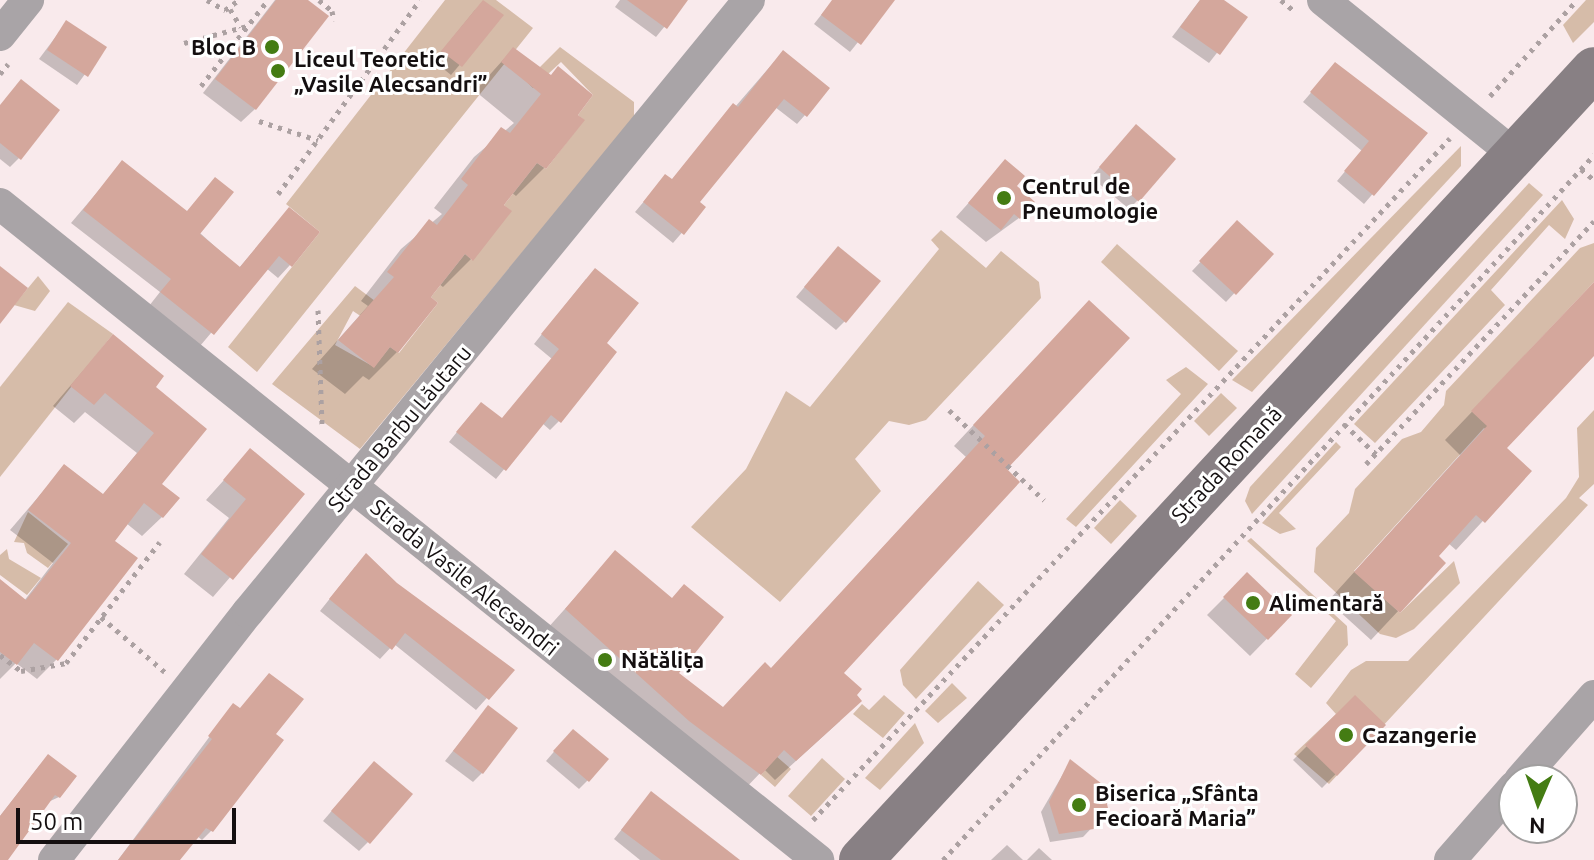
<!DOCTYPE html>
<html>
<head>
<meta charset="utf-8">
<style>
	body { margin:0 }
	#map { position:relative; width:1594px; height:860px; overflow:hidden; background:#f9eaec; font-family:Ubuntu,sans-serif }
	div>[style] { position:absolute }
	.green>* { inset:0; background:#d6bca9 }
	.shadow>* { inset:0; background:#0003 }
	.building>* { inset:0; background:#d4a79c }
	.path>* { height:5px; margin-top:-2.5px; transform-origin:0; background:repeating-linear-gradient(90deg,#aca1a2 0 4px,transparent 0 10px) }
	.minor>* { height:32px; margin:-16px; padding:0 16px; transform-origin:16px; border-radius:16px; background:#a9a4a7 }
	.secondary>* { height:44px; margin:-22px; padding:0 22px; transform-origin:22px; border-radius:22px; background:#888084 }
	.dots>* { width:22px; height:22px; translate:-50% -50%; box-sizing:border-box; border:4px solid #fff; border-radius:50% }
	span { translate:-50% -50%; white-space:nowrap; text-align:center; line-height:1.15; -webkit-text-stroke:6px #fff; paint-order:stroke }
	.poi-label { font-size:22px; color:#140f10; font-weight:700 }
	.right { translate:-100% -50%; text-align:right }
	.left { translate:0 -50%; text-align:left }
	.street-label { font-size:22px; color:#140f10 }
	.north { position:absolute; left:1498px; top:764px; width:80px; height:80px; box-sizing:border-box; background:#fff; border:2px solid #a19f9f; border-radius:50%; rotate:182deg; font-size:22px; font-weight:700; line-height:32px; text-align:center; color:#140f10 }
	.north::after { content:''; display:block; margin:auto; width:28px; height:36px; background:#447c13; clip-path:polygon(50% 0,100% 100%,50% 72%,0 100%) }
	.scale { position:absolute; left:16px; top:808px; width:220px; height:36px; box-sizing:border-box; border:4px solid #140f10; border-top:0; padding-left:10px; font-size:24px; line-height:28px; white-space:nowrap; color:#140f10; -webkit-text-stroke:6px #fff; paint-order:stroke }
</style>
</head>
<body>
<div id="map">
	<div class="green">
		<div style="clip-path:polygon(445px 0,496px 0,533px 28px,257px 372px,228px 347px,320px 232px,286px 204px)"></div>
		<div style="clip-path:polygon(1586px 0,1594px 0,1594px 22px,1573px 43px,1563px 25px)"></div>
		<div style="clip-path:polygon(560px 47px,634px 102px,634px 117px,360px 449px,272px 384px,355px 286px,375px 301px,362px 317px,353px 311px,335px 345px,374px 367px,390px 347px,399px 353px,438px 303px,431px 297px,465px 254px,472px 260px,511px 211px,504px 205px,537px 163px,546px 169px,584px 120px,578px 115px,593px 95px,561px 62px,533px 88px,526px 81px)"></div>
		<div style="clip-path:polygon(1461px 146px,1461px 166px,1252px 392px,1232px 380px)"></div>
		<div style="clip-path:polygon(1529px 183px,1543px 195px,1252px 514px,1245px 501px,1250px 487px)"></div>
		<div style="clip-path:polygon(1562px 200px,1574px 219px,1565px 239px,1549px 225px,1491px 290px,1505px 305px,1375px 443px,1354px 424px)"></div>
		<div style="clip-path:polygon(941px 230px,986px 268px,1001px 251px,1039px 282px,1041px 298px,926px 420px,909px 425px,889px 421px,855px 459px,881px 491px,780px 602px,691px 527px,746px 469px,786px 391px,810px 407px,939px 249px,931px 240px)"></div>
		<div style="clip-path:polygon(1594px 243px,1594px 282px,1472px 411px,1509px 446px,1484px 428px,1354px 571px,1400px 613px,1454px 561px,1460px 583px,1414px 629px,1396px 638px,1380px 634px,1314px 572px,1316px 548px,1349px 513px,1355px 489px,1402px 439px,1421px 432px,1444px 405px,1446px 391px,1580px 248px)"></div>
		<div style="clip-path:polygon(1117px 244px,1238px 351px,1219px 371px,1101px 262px)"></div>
		<div style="clip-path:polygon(38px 276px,50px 291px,35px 311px,14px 305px)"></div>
		<div style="clip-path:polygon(68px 302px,113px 334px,0 477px,0 387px)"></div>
		<div style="clip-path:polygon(1186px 367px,1208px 384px,1076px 527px,1066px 519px,1181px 394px,1166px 380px)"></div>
		<div style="clip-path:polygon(1221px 393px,1237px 408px,1209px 436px,1194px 421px)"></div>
		<div style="clip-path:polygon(1594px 410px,1594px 484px,1579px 498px,1588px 505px,1329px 784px,1294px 754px,1336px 714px,1326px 703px,1351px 670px,1366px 661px,1408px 661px,1566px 498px,1579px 477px,1577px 428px)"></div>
		<div style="clip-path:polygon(1336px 442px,1341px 447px,1279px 513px,1296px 529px,1280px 534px,1262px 523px)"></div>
		<div style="clip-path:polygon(1120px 500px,1137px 516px,1111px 544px,1094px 528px)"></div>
		<div style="clip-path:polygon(28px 512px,68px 544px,48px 568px,27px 553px,24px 543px,14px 542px)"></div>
		<div style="clip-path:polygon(1251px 538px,1347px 626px,1348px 645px,1311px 688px,1295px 674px,1336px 621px,1247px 541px)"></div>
		<div style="clip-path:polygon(7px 549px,9px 559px,41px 578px,27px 595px,0 575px,0 555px)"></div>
		<div style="clip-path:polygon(978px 581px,1004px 605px,916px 699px,903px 685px,900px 670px)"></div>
		<div style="clip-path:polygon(952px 683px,967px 698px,938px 723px,925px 711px)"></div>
		<div style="clip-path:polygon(884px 695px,905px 713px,883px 738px,853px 714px,862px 704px,869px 710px)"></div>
		<div style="clip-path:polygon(915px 723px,924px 743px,880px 790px,865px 778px)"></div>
		<div style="clip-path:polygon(752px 735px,791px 769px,775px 787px,761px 775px,768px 767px)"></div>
		<div style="clip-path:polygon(822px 758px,845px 779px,811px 816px,788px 796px)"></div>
	</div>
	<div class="shadow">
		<div style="clip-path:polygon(275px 0,305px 0,255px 109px,241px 122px,203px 93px)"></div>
		<div style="clip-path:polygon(620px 0,686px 0,656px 37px,615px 7px)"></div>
		<div style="clip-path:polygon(833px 0,892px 0,850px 52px,814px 24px)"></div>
		<div style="clip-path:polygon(1200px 0,1221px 0,1245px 17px,1209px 63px,1172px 37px)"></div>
		<div style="clip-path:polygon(475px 10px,501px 16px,451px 75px,434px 61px)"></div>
		<div style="clip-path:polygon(66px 23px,104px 48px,77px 85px,39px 59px)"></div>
		<div style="clip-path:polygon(513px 49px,582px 120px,544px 168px,516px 196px,511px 192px,471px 259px,443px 287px,439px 284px,397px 352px,369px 380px,363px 376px,345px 394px,312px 369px,368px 306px,361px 301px,401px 249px,442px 214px,434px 208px,474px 157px,514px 123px,475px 91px)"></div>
		<div style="clip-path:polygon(774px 62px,805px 115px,797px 124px,775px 107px,698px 203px,704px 207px,673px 243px,635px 212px,657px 186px,671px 181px)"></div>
		<div style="clip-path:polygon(1327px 74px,1425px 133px,1364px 204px,1337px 181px,1362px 151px,1303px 102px)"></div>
		<div style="clip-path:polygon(0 105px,19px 158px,10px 167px,0 159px)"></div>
		<div style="clip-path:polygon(1127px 136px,1138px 200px,1129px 209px,1091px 177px)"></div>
		<div style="clip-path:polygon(1005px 162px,1019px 218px,986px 242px,956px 217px)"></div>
		<div style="clip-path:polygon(122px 163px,239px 268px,289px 209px,290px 265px,278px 278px,266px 268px,200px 346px,149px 306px,160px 292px,71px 223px)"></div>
		<div style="clip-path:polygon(1237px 223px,1271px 254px,1226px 302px,1192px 271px)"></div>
		<div style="clip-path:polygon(830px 257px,845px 321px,836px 330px,796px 297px)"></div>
		<div style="clip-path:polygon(586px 279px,604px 343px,559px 421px,550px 430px,542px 423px,496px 479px,449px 442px,472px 413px,502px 420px,552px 359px,534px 344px)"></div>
		<div style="clip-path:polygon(1594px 284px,1594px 354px,1504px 448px,1529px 471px,1456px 550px,1448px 543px,1436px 557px,1443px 563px,1371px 640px,1328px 601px,1460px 455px,1445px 440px)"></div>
		<div style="clip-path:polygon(1069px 323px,1004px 469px,841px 673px,840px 721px,775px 780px,764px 769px,740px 794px,546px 630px,615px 553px,676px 673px,722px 709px,770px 670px,966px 457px,954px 446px)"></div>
		<div style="clip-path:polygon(113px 336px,153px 387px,162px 517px,142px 536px,126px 523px,112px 541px,56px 660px,37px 679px,16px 663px,0 679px,0 582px,24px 601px,53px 563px,10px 530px,64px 467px,102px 496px,137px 453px,85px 412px,74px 423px,53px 406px)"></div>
		<div style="clip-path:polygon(250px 451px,302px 494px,213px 597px,184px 574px,229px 518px,206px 500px)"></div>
		<div style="clip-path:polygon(355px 567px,396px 584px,512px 670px,476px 710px,394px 644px,380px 659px,320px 611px)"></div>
		<div style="clip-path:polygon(1247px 575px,1290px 615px,1250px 656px,1207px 615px)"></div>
		<div style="clip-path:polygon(1355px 698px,1384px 725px,1322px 788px,1293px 760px)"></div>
		<div style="clip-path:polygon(233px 705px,273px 735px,258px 772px,211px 831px,202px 840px,197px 836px,178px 860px,118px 860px)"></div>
		<div style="clip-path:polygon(488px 707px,482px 773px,473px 782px,445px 761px)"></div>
		<div style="clip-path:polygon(564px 740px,588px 780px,579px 789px,546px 761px)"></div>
		<div style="clip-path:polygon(1070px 762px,1100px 785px,1107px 801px,1104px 815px,1083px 837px,1050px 842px,1041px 812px)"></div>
		<div style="clip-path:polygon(40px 765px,59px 797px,46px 803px,5px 860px,0 860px,0 816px)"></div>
		<div style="clip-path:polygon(365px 772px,368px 842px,359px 851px,323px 821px)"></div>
		<div style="clip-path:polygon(651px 793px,737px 860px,640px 860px,614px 839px)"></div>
		<div style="clip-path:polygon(1007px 845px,1023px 860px,991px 860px)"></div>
		<div style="clip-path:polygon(1039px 848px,1052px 860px,1027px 860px)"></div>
	</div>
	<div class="building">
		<div style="clip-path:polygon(276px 0,308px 0,329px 16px,256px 110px,215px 79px)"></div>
		<div style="clip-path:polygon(483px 0,504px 15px,462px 67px,441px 51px)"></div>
		<div style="clip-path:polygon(627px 0,688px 0,667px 29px)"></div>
		<div style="clip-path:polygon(832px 0,895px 0,861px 45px,821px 15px)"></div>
		<div style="clip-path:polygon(1200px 0,1224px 0,1248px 17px,1220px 55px,1180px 27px)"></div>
		<div style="clip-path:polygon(66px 20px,107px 47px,88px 77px,47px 50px)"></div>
		<div style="clip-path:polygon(513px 47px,551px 75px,558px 66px,593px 95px,578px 115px,585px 120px,546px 169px,537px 163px,504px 205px,512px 211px,473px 261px,465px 254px,431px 297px,438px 303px,398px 353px,390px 347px,374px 368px,338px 340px,394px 277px,387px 272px,429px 219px,437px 225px,468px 185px,461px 179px,501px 127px,510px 133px,541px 94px,501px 62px)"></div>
		<div style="clip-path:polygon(783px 50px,830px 88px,807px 117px,784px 99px,700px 202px,706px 207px,684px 235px,643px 202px,665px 174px,672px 179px,733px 103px,738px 107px)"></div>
		<div style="clip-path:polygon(1335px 62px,1428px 133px,1374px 196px,1344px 171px,1369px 141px,1310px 92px)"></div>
		<div style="clip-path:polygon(21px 79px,60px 110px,21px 160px,0 143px,0 105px)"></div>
		<div style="clip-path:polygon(1136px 124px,1176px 159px,1139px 202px,1099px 167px)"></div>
		<div style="clip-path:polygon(1005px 159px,1025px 176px,1017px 186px,1035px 202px,1020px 219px,1014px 214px,1001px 230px,968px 203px)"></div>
		<div style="clip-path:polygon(122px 160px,187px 211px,215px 177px,234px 192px,200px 234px,240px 267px,289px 207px,320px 232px,292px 267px,279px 256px,214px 335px,160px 292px,171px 279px,83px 210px)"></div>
		<div style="clip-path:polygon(1237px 220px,1274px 254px,1236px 295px,1199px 261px)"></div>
		<div style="clip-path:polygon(838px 246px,881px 281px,846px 323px,804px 287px)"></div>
		<div style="clip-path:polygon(0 266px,28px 288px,0 324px)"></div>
		<div style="clip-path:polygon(595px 268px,639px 303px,607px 343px,617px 352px,588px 389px,561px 423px,551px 415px,506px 471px,456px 432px,481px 402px,502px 418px,559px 349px,541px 334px)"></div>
		<div style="clip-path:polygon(1594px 282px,1594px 356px,1507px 448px,1532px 471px,1485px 523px,1476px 515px,1439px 556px,1446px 563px,1400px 613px,1354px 572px,1487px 426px,1471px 411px)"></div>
		<div style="clip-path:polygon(1089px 300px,1130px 338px,1007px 469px,1020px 482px,844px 673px,862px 689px,857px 695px,862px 701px,796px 761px,784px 750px,761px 775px,689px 721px,565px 609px,615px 550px,672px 598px,684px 584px,724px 617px,679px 673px,723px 707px,765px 662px,771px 668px,985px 436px,973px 425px)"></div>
		<div style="clip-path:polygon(113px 334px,164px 376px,156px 387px,207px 429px,162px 484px,180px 498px,163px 518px,144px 503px,115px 541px,138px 558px,58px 661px,34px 643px,17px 665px,0 652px,0 579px,26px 600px,71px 543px,28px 510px,64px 464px,103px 494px,154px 433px,105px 393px,94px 405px,70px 386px)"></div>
		<div style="clip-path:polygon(250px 448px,305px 494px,233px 580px,201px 554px,246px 499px,223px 480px)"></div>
		<div style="clip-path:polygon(366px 553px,397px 583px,515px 670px,489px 700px,405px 633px,392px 650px,329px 599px)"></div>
		<div style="clip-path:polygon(1247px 572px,1292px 615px,1268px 640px,1223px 597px)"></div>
		<div style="clip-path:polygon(269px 673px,304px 699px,276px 734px,284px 740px,213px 832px,206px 828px,180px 860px,118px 860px,212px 739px,208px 736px,233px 703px,240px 708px)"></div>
		<div style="clip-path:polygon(1355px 695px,1386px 725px,1337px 776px,1305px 745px)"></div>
		<div style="clip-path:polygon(488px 705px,518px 728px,483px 774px,453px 751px)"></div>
		<div style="clip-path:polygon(573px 729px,609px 759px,589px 782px,553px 751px)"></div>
		<div style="clip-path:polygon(48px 754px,77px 776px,60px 798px,55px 795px,8px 860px,0 860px,0 816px)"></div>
		<div style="clip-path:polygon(1070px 759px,1102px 784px,1108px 808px,1094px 829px,1059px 834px,1049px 802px)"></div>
		<div style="clip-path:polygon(374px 761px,413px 794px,370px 844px,331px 811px)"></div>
		<div style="clip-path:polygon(651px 791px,740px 860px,661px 860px,621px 830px)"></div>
	</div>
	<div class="path">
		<div style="left:207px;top:0;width:21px;rotate:29deg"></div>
		<div style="left:225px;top:10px;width:17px;rotate:-36deg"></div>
		<div style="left:319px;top:0;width:17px;rotate:40deg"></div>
		<div style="left:332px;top:11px;width:10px;rotate:79deg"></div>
		<div style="left:1281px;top:0;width:17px;rotate:40deg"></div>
		<div style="left:230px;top:9px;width:21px;rotate:59deg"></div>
		<div style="left:184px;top:43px;width:65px;rotate:-15.1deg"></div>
		<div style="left:0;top:74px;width:13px;rotate:-51deg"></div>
		<div style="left:201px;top:86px;width:109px;rotate:-52.1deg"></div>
		<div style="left:1490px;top:96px;width:130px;rotate:-47.8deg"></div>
		<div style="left:259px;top:121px;width:62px;rotate:17.9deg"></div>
		<div style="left:1581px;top:169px;width:17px;rotate:40deg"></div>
		<div style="left:278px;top:194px;width:240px;rotate:-53.8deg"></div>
		<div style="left:318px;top:310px;width:114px;rotate:88deg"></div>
		<div style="left:949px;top:410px;width:131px;rotate:43.5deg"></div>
		<div style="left:1344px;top:424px;width:44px;rotate:43.2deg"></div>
		<div style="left:1366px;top:464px;width:333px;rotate:-46.8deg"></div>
		<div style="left:101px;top:617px;width:84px;rotate:40.7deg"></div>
		<div style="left:0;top:655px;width:26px;rotate:37deg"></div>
		<div style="left:21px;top:671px;width:46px;rotate:-10.1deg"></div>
		<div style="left:66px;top:663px;width:153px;rotate:-52.2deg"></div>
		<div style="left:813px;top:820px;width:933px;rotate:-46.95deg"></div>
		<div style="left:943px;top:860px;width:960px;rotate:-47.28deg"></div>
	</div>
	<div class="minor">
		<div style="left:1323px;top:0;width:245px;rotate:38.9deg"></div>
		<div style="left:0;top:35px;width:45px;rotate:-51.3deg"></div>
		<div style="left:0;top:204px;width:1049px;rotate:38.73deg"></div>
		<div style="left:1520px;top:780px;width:112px;rotate:-48.6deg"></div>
		<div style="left:54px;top:860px;width:315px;rotate:-52deg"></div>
		<div style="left:248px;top:612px;width:791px;rotate:-50.7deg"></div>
		<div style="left:1450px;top:860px;width:97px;rotate:-48.8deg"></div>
	</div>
	<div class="secondary">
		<div style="left:861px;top:860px;width:1078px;rotate:-47.18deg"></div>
	</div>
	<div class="dots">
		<div style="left:272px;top:47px;background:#447c13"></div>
		<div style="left:278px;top:71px;background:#447c13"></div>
		<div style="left:1004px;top:198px;background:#447c13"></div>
		<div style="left:1253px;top:603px;background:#447c13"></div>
		<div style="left:605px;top:660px;background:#447c13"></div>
		<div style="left:1346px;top:735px;background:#447c13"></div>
		<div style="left:1079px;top:805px;background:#447c13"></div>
	</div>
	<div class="poi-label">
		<span class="right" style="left:256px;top:47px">Bloc B</span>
		<span class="left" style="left:294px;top:71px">Liceul Teoretic<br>„Vasile Alecsandri”</span>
		<span class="left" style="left:1022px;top:198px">Centrul de<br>Pneumologie</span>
		<span class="left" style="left:1269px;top:603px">Alimentară</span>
		<span class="left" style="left:621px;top:660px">Nătălița</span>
		<span class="left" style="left:1362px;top:735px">Cazangerie</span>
		<span class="left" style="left:1095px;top:805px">Biserica „Sfânta<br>Fecioară Maria”</span>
	</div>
	<div class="street-label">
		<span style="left:399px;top:428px;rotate:-50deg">Strada Barbu Lăutaru</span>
		<span style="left:1226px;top:464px;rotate:-47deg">Strada Romană</span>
		<span style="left:465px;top:577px;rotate:39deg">Strada Vasile Alecsandri</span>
	</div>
	<div class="north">N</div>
	<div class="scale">50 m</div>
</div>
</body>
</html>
